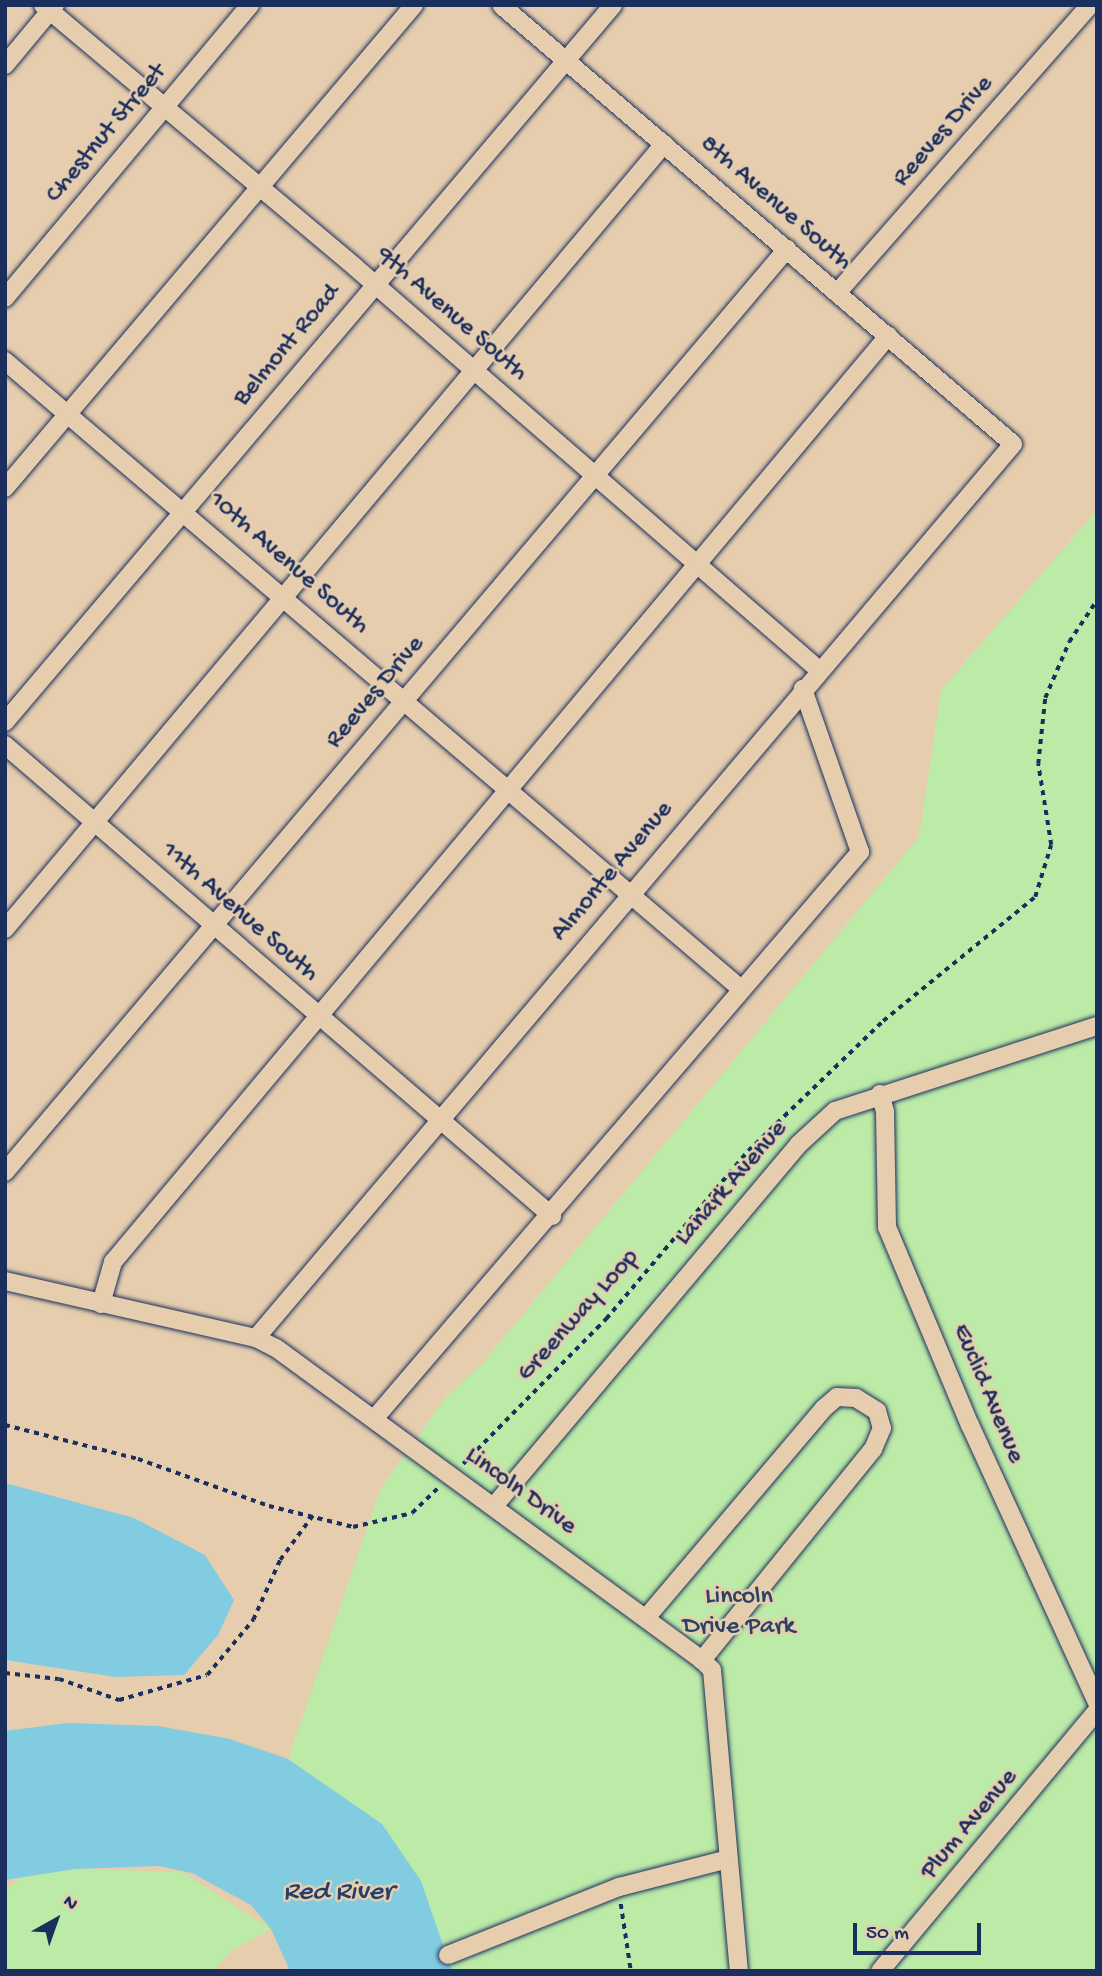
<!DOCTYPE html>
<html>
<head>
<meta charset="utf-8">
<style>
	body { margin:0 }
	#map { position:relative; width:1102px; height:1976px; overflow:hidden; background:#e6cdae; font-family:"Gochi Hand",sans-serif }
	div>[style] { position:absolute }
	.green>* { inset:0; background:#bceaa7 }
	.water>* { inset:0; background:#81cce1 }
	.path>* { height:3.5px; margin-top:-1.75px; transform-origin:0; background:repeating-linear-gradient(90deg,#1b2f5e 0 5px,transparent 0 10px) }
	.roads { filter:drop-shadow(0 0 2px #1b2f5e) drop-shadow(0 0 2px #1b2f5e) }
	.minor>* { height:18px; margin:-9px; padding:0 9px; transform-origin:9px; border-radius:9px; background:#e6cdae }
	span { translate:-50% -50%; white-space:nowrap; text-align:center; line-height:1.15; -webkit-text-stroke:5px #e6cdae; paint-order:stroke }
	.street-label { font-size:26px; color:#1b2f5e }
	.park-label { font-size:26px; color:#2b4265 }
	.water-label { font-size:28px; color:#253f6b; font-style:italic }
	.frame { position:absolute; inset:0; border:7px solid #1b2f5e; pointer-events:none }
	.north { position:absolute; left:21px; top:1885px; width:70px; height:70px; -webkit-text-stroke:5px #e6cdae; paint-order:stroke; rotate:40deg; font-size:19px; font-weight:700; line-height:28px; text-align:center; color:#1b2f5e }
	.north::after { content:''; display:block; margin:auto; width:24px; height:32px; background:#1b2f5e; clip-path:polygon(50% 0,100% 100%,50% 72%,0 100%) }
	.scale { position:absolute; left:853px; top:1923px; width:128px; height:32px; box-sizing:border-box; border:4px solid #1b2f5e; border-top:0; padding-left:9px; font-size:21px; line-height:24px; white-space:nowrap; color:#1b2f5e; -webkit-text-stroke:5px #e6cdae; paint-order:stroke }
</style>
</head>
<body>
<div id="map">
	<div class="green">
		<div style="clip-path:polygon(1097px 510px,1097px 1971px,452px 1971px,382px 1824px,288px 1759px,380px 1490px,445px 1398px,481px 1365px,919px 837px,941px 690px)"></div>
		<div style="clip-path:polygon(76px 1869px,182px 1872px,271px 1929px,231px 1951px,214px 1971px,5px 1971px,5px 1891px,23px 1875px)"></div>
	</div>
	<div class="water">
		<div style="clip-path:polygon(5px 1483px,134px 1518px,205px 1555px,234px 1600px,218px 1635px,184px 1675px,116px 1677px,5px 1660px)"></div>
		<div style="clip-path:polygon(68px 1723px,158px 1726px,230px 1739px,288px 1759px,382px 1824px,421px 1881px,452px 1971px,290px 1971px,271px 1929px,251px 1905px,192px 1873px,159px 1866px,75px 1869px,5px 1880px,5px 1731px)"></div>
	</div>
	<div class="path">
		<div style="left:5px;top:1425px;width:137px;rotate:14.3deg"></div>
		<div style="left:138px;top:1459px;width:139px;rotate:19.7deg"></div>
		<div style="left:269px;top:1506px;width:87px;rotate:14deg"></div>
		<div style="left:353px;top:1527px;width:61px;rotate:-13.3deg"></div>
		<div style="left:412px;top:1513px;width:39px;rotate:-44deg"></div>
		<div style="left:463px;top:1464px;width:204px;rotate:-45.4deg"></div>
		<div style="left:606px;top:1319px;width:220px;rotate:-49.8deg"></div>
		<div style="left:748px;top:1151px;width:187px;rotate:-43.9deg"></div>
		<div style="left:883px;top:1021px;width:196px;rotate:-39.2deg"></div>
		<div style="left:1035px;top:897px;width:54px;rotate:-72.9deg"></div>
		<div style="left:1051px;top:845px;width:82px;rotate:-99.1deg"></div>
		<div style="left:1038px;top:764px;width:66px;rotate:-83.9deg"></div>
		<div style="left:1045px;top:698px;width:61px;rotate:-66.8deg"></div>
		<div style="left:1069px;top:642px;width:50px;rotate:-56.3deg"></div>
		<div style="left:5px;top:1673px;width:54px;rotate:6.3deg"></div>
		<div style="left:59px;top:1679px;width:64px;rotate:19.3deg"></div>
		<div style="left:119px;top:1700px;width:91px;rotate:-15.9deg"></div>
		<div style="left:207px;top:1675px;width:72px;rotate:-50.1deg"></div>
		<div style="left:253px;top:1620px;width:66px;rotate:-65.8deg"></div>
		<div style="left:280px;top:1560px;width:56px;rotate:-53.7deg"></div>
		<div style="left:621px;top:1904px;width:68px;rotate:81.5deg"></div>
	</div>
	<div class="roads">
		<div class="minor">
			<div style="left:43px;top:5px;width:407px;rotate:40deg"></div>
			<div style="left:355px;top:267px;width:615px;rotate:40.98deg"></div>
			<div style="left:5px;top:65px;width:78px;rotate:-50.2deg"></div>
			<div style="left:837px;top:293px;width:383px;rotate:-48.7deg"></div>
			<div style="left:5px;top:298px;width:382px;rotate:-50.1deg"></div>
			<div style="left:5px;top:361px;width:966px;rotate:40.47deg"></div>
			<div style="left:5px;top:488px;width:633px;rotate:-49.74deg"></div>
			<div style="left:5px;top:722px;width:940px;rotate:-49.7deg"></div>
			<div style="left:5px;top:745px;width:722px;rotate:40.73deg"></div>
			<div style="left:5px;top:929px;width:1025px;rotate:-49.99deg"></div>
			<div style="left:880px;top:1094px;width:19px;rotate:74deg"></div>
			<div style="left:885px;top:1112px;width:115px;rotate:89deg"></div>
			<div style="left:887px;top:1227px;width:215px;rotate:67.3deg"></div>
			<div style="left:970px;top:1425px;width:305px;rotate:65.4deg"></div>
			<div style="left:5px;top:1172px;width:1210px;rotate:-49.73deg"></div>
			<div style="left:5px;top:1281px;width:257px;rotate:12.8deg"></div>
			<div style="left:256px;top:1338px;width:22px;rotate:27deg"></div>
			<div style="left:276px;top:1348px;width:528px;rotate:36.22deg"></div>
			<div style="left:702px;top:1660px;width:14px;rotate:45deg"></div>
			<div style="left:712px;top:1670px;width:302px;rotate:84.9deg"></div>
			<div style="left:101px;top:1304px;width:44px;rotate:-74.1deg"></div>
			<div style="left:113px;top:1262px;width:1208px;rotate:-50.07deg"></div>
			<div style="left:256px;top:1338px;width:1171px;rotate:-49.74deg"></div>
			<div style="left:1013px;top:444px;width:674px;rotate:-139.39deg"></div>
			<div style="left:374px;top:1419px;width:747px;rotate:-49.4deg"></div>
			<div style="left:860px;top:852px;width:173px;rotate:-109.3deg"></div>
			<div style="left:495px;top:1505px;width:472px;rotate:-49.9deg"></div>
			<div style="left:799px;top:1144px;width:49px;rotate:-42.5deg"></div>
			<div style="left:835px;top:1111px;width:275px;rotate:-18deg"></div>
			<div style="left:646px;top:1618px;width:274px;rotate:-49.7deg"></div>
			<div style="left:823px;top:1409px;width:18px;rotate:-41deg"></div>
			<div style="left:837px;top:1397px;width:19px;rotate:3deg"></div>
			<div style="left:856px;top:1398px;width:25px;rotate:32deg"></div>
			<div style="left:877px;top:1411px;width:18px;rotate:74deg"></div>
			<div style="left:882px;top:1428px;width:23px;rotate:113deg"></div>
			<div style="left:873px;top:1449px;width:272px;rotate:129deg"></div>
			<div style="left:448px;top:1955px;width:184px;rotate:-21.7deg"></div>
			<div style="left:619px;top:1887px;width:113px;rotate:-14.4deg"></div>
			<div style="left:880px;top:1971px;width:339px;rotate:-50.2deg"></div>
		</div>
	</div>
	<div class="street-label">
		<span style="left:944px;top:132px;rotate:-49deg">Reeves Drive</span>
		<span style="left:107px;top:134px;rotate:-50deg">Chestnut Street</span>
		<span style="left:775px;top:204px;rotate:41deg">8th Avenue South</span>
		<span style="left:451px;top:315px;rotate:41deg">9th Avenue South</span>
		<span style="left:288px;top:346px;rotate:-50deg">Belmont Road</span>
		<span style="left:288px;top:564px;rotate:41deg">10th Avenue South</span>
		<span style="left:376px;top:693px;rotate:-50deg">Reeves Drive</span>
		<span style="left:613px;top:872px;rotate:-50deg">Almonte Avenue</span>
		<span style="left:239px;top:913px;rotate:41deg">11th Avenue South</span>
		<span style="left:732px;top:1184px;rotate:-49deg">Lanark Avenue</span>
		<span style="left:579px;top:1316px;rotate:-48deg">Greenway Loop</span>
		<span style="left:987px;top:1394px;rotate:67deg">Euclid Avenue</span>
		<span style="left:520px;top:1492px;rotate:36deg">Lincoln Drive</span>
		<span style="left:970px;top:1825px;rotate:-50deg">Plum Avenue</span>
	</div>
	<div class="park-label">
		<span style="left:739px;top:1613px">Lincoln<br>Drive Park</span>
	</div>
	<div class="water-label">
		<span style="left:338px;top:1893px">Red River</span>
	</div>
	<div class="frame"></div>
	<div class="north">N</div>
	<div class="scale">50 m</div>
</div>
</body>
</html>
